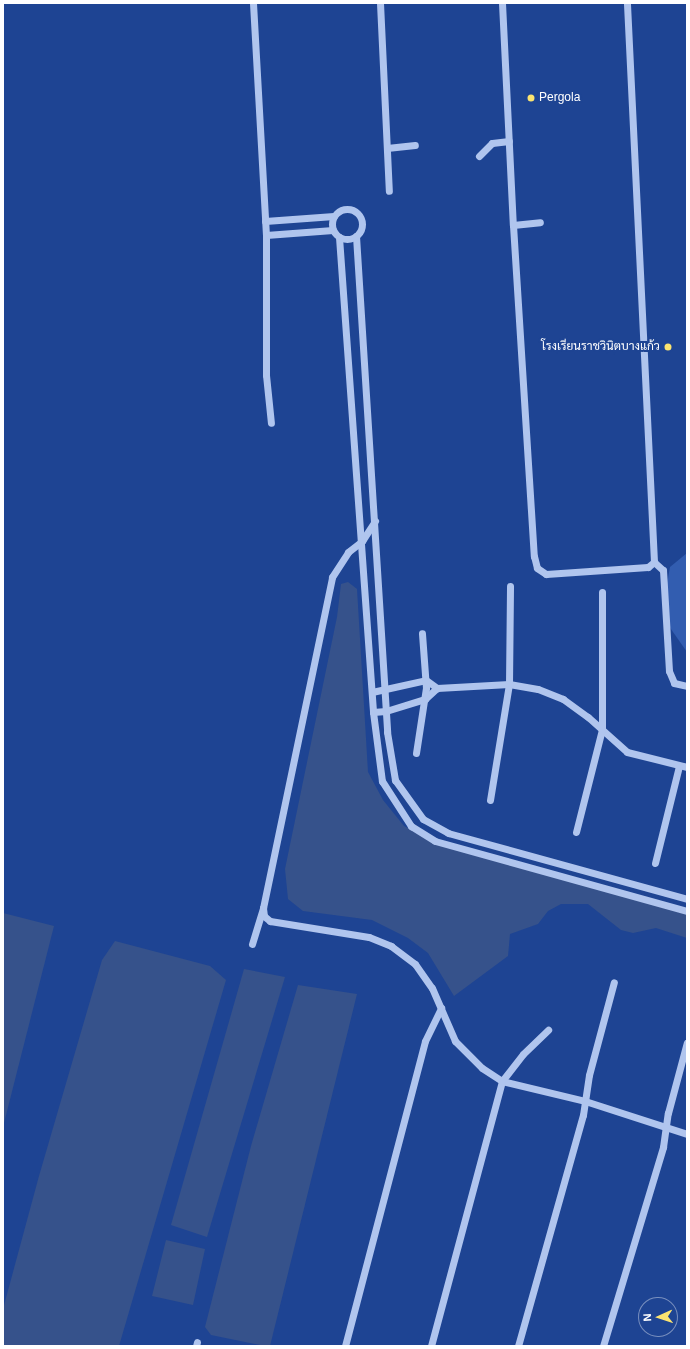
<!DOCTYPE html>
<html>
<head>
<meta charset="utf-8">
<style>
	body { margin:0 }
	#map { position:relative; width:690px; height:1349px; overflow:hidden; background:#1e4493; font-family:Arial,Sarabun,sans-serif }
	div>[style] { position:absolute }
	.green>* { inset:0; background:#325db0 }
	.water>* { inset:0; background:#36528b }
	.minor>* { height:7px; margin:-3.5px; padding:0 3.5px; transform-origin:3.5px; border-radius:3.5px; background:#b0c5ee }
	.minor>.ring { margin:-3.5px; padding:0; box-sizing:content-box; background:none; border:7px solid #b0c5ee; border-radius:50% }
	.dots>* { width:11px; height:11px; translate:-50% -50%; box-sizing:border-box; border:2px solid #1e4493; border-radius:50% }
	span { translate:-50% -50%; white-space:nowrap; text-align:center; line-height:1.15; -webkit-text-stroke:4px #1e4493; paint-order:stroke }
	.poi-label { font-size:12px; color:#fff }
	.left { translate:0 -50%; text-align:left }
	.right { translate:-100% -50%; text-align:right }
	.frame { position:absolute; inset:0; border:4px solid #fff; pointer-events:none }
	.north { position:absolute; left:638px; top:1297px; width:40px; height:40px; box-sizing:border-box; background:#1e4493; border:1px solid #788fbe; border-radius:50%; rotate:267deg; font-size:11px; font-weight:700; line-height:16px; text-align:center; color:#fff }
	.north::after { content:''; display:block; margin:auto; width:14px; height:18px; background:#fce470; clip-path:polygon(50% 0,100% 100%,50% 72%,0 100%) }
</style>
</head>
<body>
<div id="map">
	<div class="green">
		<div style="clip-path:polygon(687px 553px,687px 652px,666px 622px,664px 601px,670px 567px)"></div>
	</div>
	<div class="water">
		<div style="clip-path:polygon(348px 582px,357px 589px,368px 772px,383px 800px,404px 826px,434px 841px,687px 913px,687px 938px,656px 928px,633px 933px,621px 930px,588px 904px,561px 904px,548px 911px,538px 924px,510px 934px,508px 956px,454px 996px,428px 953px,408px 938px,372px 920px,303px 911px,288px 899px,285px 869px,337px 617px,341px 584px)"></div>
		<div style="clip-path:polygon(3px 913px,54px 926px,4px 1123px,3px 1123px)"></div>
		<div style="clip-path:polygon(115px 941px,210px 966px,226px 980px,119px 1346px,3px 1346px,3px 1309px,39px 1176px,102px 960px)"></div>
		<div style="clip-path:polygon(244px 969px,285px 977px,207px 1237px,171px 1225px)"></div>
		<div style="clip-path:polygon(298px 985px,357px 994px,270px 1346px,265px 1346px,211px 1335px,205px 1327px,251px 1146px)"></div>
		<div style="clip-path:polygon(166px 1240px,205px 1249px,193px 1305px,152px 1296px)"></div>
	</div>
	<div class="minor">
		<div style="left:253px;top:3px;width:232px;rotate:86.8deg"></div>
		<div style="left:266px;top:235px;width:140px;rotate:90deg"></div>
		<div style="left:266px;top:375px;width:48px;rotate:84.1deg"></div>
		<div style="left:380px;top:3px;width:188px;rotate:87.3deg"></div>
		<div style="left:502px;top:3px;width:222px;rotate:87.2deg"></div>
		<div style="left:513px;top:225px;width:332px;rotate:86.4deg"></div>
		<div style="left:534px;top:556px;width:12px;rotate:76deg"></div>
		<div style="left:537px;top:568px;width:11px;rotate:34deg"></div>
		<div style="left:546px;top:574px;width:102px;rotate:-3.9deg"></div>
		<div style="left:648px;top:567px;width:8px;rotate:-40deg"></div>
		<div style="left:654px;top:562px;width:560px;rotate:-92.77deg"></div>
		<div style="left:387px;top:148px;width:28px;rotate:-6deg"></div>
		<div style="left:479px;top:156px;width:18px;rotate:-45deg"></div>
		<div style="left:492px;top:143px;width:17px;rotate:-7deg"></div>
		<div class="ring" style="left:332px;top:209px;width:23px;height:23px"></div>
		<div style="left:265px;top:221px;width:69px;rotate:-4.1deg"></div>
		<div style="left:513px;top:225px;width:27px;rotate:-6deg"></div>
		<div style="left:266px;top:235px;width:67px;rotate:-4.3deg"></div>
		<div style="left:356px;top:236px;width:497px;rotate:86.4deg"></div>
		<div style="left:387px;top:732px;width:49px;rotate:80.5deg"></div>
		<div style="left:395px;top:780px;width:48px;rotate:54.3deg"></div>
		<div style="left:423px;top:819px;width:29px;rotate:29deg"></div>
		<div style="left:448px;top:833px;width:248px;rotate:15.4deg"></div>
		<div style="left:339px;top:237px;width:476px;rotate:85.9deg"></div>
		<div style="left:373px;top:712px;width:70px;rotate:82.6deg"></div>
		<div style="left:382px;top:781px;width:54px;rotate:57.2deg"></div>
		<div style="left:411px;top:826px;width:28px;rotate:32deg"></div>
		<div style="left:435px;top:841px;width:262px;rotate:15.5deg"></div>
		<div style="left:654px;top:562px;width:12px;rotate:42deg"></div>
		<div style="left:663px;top:570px;width:101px;rotate:86.6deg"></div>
		<div style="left:669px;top:671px;width:13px;rotate:67deg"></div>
		<div style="left:674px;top:683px;width:13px;rotate:13deg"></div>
		<div style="left:372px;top:692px;width:55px;rotate:-12.5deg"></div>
		<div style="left:426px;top:680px;width:14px;rotate:36deg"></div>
		<div style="left:373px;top:712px;width:13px;rotate:-4deg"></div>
		<div style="left:386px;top:711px;width:41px;rotate:-17.1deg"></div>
		<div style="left:425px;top:699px;width:16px;rotate:-43deg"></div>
		<div style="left:437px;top:688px;width:72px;rotate:-3.2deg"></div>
		<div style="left:509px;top:684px;width:29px;rotate:10deg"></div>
		<div style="left:538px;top:689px;width:27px;rotate:22deg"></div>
		<div style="left:563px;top:699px;width:31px;rotate:36deg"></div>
		<div style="left:588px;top:717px;width:52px;rotate:41.9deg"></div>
		<div style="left:627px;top:752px;width:62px;rotate:14deg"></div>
		<div style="left:416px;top:753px;width:66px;rotate:-81.3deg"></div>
		<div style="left:426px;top:688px;width:55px;rotate:-94.2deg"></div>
		<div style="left:490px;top:800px;width:118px;rotate:-80.7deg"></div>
		<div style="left:509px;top:684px;width:98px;rotate:-89.4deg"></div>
		<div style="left:576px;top:832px;width:106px;rotate:-75.8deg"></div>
		<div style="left:602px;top:729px;width:137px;rotate:-90deg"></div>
		<div style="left:655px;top:863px;width:100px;rotate:-76.1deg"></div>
		<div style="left:263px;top:908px;width:8px;rotate:83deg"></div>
		<div style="left:264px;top:916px;width:8px;rotate:40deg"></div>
		<div style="left:270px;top:921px;width:100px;rotate:9.2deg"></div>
		<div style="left:369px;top:937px;width:24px;rotate:22deg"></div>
		<div style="left:391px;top:946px;width:30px;rotate:37deg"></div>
		<div style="left:415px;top:964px;width:29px;rotate:55deg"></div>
		<div style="left:432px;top:988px;width:58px;rotate:66.5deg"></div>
		<div style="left:455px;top:1041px;width:38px;rotate:45deg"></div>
		<div style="left:482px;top:1068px;width:24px;rotate:33deg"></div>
		<div style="left:502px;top:1081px;width:85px;rotate:13.5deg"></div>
		<div style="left:585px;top:1101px;width:107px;rotate:17.9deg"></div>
		<div style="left:252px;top:944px;width:38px;rotate:-73deg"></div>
		<div style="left:263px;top:908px;width:338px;rotate:-78.2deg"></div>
		<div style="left:332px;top:577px;width:30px;rotate:-57deg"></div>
		<div style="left:348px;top:552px;width:18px;rotate:-38deg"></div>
		<div style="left:362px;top:541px;width:24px;rotate:-57deg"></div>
		<div style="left:196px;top:1346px;width:4px;rotate:-76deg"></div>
		<div style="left:345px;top:1346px;width:315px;rotate:-75.3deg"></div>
		<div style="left:425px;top:1041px;width:37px;rotate:-64deg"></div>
		<div style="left:431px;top:1346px;width:274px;rotate:-75deg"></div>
		<div style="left:502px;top:1081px;width:34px;rotate:-52deg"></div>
		<div style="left:523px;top:1054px;width:35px;rotate:-44deg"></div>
		<div style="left:518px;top:1346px;width:240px;rotate:-74.3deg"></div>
		<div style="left:583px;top:1115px;width:40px;rotate:-81.5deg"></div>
		<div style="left:589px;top:1075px;width:96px;rotate:-75deg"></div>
		<div style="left:603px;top:1346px;width:208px;rotate:-73.2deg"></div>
		<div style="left:663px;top:1147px;width:34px;rotate:-82deg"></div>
		<div style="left:668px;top:1113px;width:73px;rotate:-75deg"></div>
	</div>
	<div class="dots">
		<div style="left:531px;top:98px;background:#fce470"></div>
		<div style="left:668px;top:347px;background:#fce470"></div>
	</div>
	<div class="poi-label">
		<span class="left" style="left:539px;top:98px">Pergola</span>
		<span class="right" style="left:660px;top:347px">โรงเรียนราชวินิตบางแก้ว</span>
	</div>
	<div class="frame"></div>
	<div class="north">N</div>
</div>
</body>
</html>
